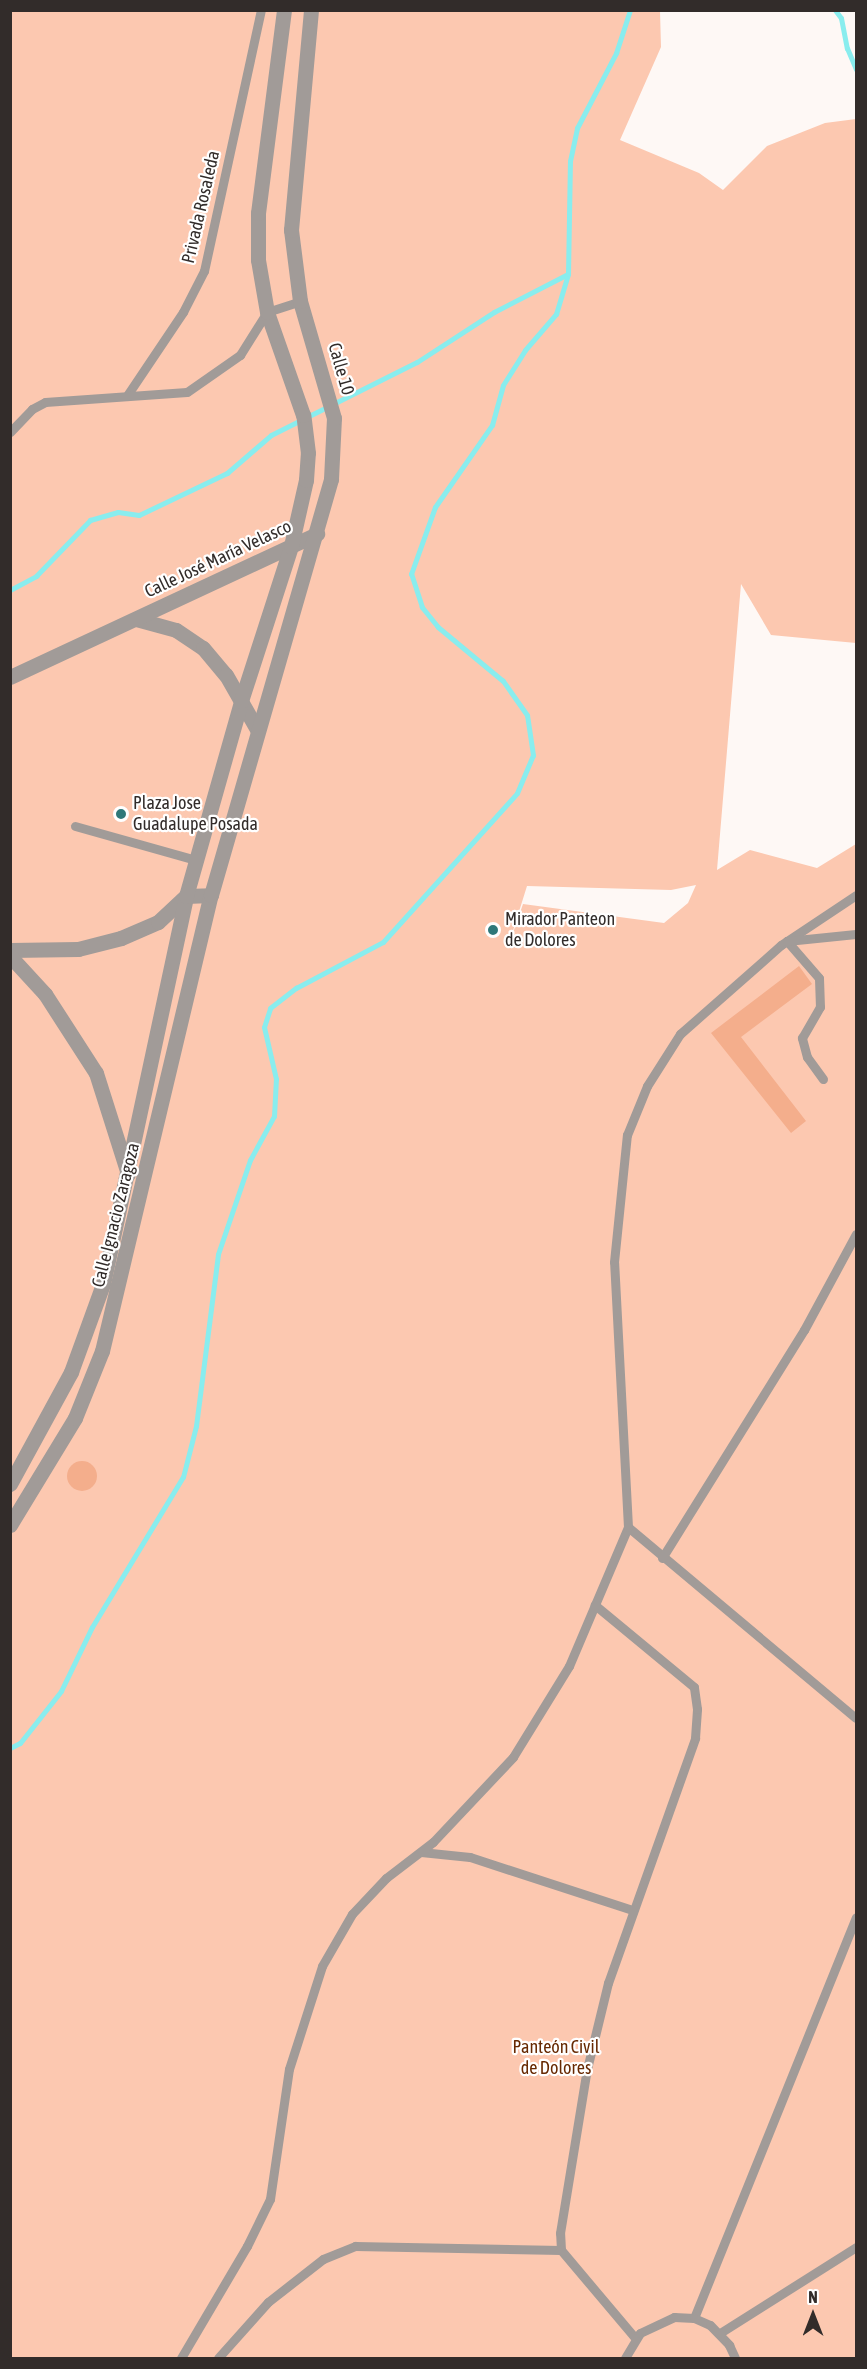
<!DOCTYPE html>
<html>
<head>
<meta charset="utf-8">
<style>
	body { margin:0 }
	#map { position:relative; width:867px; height:2369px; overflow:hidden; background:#fef8f5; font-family:"Asap Condensed",sans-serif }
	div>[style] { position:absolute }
	.green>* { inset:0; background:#fcc8b0 }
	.stream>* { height:5px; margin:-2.5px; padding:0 2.5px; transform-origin:2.5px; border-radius:2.5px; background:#89edee }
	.building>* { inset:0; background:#f4ae8c }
	.round { border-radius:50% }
	.service>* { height:9px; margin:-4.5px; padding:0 4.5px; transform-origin:4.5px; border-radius:4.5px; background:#a19b98 }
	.minor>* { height:15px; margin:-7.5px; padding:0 7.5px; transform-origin:7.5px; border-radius:7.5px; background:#a19b98 }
	.tertiary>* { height:15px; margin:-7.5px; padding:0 7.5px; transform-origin:7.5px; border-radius:7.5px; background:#a19b98 }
	.dots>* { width:16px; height:16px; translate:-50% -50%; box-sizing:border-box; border:3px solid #fff; border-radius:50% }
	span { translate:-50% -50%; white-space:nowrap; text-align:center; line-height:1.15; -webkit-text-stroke:4.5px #fff; paint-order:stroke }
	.street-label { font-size:18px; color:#322c2a }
	.poi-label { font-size:18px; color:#322c2a }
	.left { translate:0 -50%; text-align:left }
	.park-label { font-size:18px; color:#672902 }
	.frame { position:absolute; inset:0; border:12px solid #322c2a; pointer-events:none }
	.north { position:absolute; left:783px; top:2285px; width:60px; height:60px; -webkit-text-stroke:4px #fff; paint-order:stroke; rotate:0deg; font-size:16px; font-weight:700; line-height:24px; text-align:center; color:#322c2a }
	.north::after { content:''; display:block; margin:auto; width:21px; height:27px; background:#322c2a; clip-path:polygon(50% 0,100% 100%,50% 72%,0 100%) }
</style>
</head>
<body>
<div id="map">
	<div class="green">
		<div style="clip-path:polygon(evenodd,11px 11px,660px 11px,661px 47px,620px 140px,699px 173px,723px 190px,767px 146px,825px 123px,856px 119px,856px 643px,771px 635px,741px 584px,717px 870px,750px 850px,817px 868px,856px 844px,856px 2358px,11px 2358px,11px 11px,696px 885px,688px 903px,664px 923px,523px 904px,507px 950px,527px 886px,671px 890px,696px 885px)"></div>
	</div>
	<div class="stream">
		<div style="left:835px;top:10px;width:10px;rotate:53deg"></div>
		<div style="left:841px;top:18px;width:31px;rotate:79deg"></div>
		<div style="left:847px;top:48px;width:23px;rotate:67deg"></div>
		<div style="left:10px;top:590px;width:30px;rotate:-28deg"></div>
		<div style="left:36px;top:576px;width:78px;rotate:-46deg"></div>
		<div style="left:90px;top:520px;width:29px;rotate:-16deg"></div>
		<div style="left:118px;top:512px;width:21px;rotate:8deg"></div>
		<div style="left:139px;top:515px;width:98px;rotate:-25.5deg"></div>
		<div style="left:227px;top:473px;width:58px;rotate:-40.8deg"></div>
		<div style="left:271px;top:435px;width:163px;rotate:-26.6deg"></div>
		<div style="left:417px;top:362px;width:92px;rotate:-33deg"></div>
		<div style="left:494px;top:312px;width:83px;rotate:-27.2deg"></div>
		<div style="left:10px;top:1748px;width:11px;rotate:-27deg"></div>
		<div style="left:20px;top:1743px;width:66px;rotate:-51.7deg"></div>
		<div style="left:61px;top:1691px;width:71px;rotate:-64.2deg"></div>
		<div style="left:92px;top:1627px;width:175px;rotate:-58.8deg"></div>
		<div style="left:183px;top:1477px;width:53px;rotate:-75.7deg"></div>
		<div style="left:196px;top:1426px;width:173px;rotate:-82.7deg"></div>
		<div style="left:218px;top:1254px;width:99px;rotate:-71.2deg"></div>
		<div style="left:250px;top:1160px;width:50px;rotate:-61.4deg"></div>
		<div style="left:274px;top:1116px;width:37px;rotate:-87deg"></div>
		<div style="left:276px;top:1079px;width:53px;rotate:-103deg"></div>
		<div style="left:264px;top:1027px;width:20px;rotate:-72deg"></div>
		<div style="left:270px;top:1008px;width:33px;rotate:-38deg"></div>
		<div style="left:296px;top:988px;width:98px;rotate:-27.9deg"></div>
		<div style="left:383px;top:942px;width:200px;rotate:-48deg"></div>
		<div style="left:517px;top:793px;width:41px;rotate:-67.2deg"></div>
		<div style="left:533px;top:755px;width:40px;rotate:-98.5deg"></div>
		<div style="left:527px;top:715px;width:42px;rotate:-125.2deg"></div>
		<div style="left:503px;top:681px;width:85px;rotate:-140.3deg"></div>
		<div style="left:438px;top:627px;width:26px;rotate:-129deg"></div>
		<div style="left:422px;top:607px;width:35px;rotate:-108deg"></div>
		<div style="left:411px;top:574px;width:71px;rotate:-70.3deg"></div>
		<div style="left:435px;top:507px;width:100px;rotate:-55.2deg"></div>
		<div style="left:492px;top:425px;width:41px;rotate:-74.6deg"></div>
		<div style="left:503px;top:385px;width:41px;rotate:-57.8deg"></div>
		<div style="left:525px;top:350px;width:48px;rotate:-49.3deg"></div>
		<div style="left:556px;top:314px;width:42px;rotate:-73.3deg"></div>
		<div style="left:568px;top:274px;width:113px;rotate:-89deg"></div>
		<div style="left:570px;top:161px;width:34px;rotate:-78deg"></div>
		<div style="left:577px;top:128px;width:85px;rotate:-62.5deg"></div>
		<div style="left:616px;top:53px;width:45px;rotate:-72deg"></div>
	</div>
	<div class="building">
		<div style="clip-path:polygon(799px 966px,812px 984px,741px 1037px,806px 1121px,791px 1133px,711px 1033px)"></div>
		<div class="round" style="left:67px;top:1461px;width:30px;height:30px"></div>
	</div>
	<div class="service">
		<div style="left:128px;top:394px;width:99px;rotate:-56.1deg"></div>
		<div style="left:183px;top:312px;width:46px;rotate:-62.9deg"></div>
		<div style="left:204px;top:271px;width:267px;rotate:-77.7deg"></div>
		<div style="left:10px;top:432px;width:32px;rotate:-46deg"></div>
		<div style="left:32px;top:409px;width:15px;rotate:-28deg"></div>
		<div style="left:45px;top:402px;width:142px;rotate:-4deg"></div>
		<div style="left:187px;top:392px;width:65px;rotate:-34.9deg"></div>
		<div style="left:240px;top:355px;width:51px;rotate:-57.9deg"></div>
		<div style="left:267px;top:312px;width:35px;rotate:-18deg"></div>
		<div style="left:75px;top:826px;width:126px;rotate:15.7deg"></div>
		<div style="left:823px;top:1079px;width:27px;rotate:-126deg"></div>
		<div style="left:807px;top:1057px;width:20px;rotate:-105deg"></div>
		<div style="left:802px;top:1038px;width:36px;rotate:-60deg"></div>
		<div style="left:820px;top:1007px;width:29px;rotate:-92deg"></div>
		<div style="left:819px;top:978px;width:49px;rotate:-130.9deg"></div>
		<div style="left:787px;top:941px;width:83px;rotate:-33.7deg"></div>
		<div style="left:628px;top:1527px;width:297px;rotate:40deg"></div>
		<div style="left:662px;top:1558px;width:269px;rotate:-58.1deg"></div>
		<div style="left:804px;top:1330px;width:109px;rotate:-61.6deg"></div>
		<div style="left:421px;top:1852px;width:49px;rotate:5.8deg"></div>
		<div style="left:470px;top:1857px;width:170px;rotate:18.1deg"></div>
		<div style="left:561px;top:2250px;width:17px;rotate:-93deg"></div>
		<div style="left:560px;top:2233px;width:166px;rotate:-80.7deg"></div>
		<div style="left:587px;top:2069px;width:89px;rotate:-76.3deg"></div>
		<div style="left:608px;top:1983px;width:260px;rotate:-70.4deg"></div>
		<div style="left:695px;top:1738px;width:29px;rotate:-86deg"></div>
		<div style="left:697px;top:1709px;width:22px;rotate:-98deg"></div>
		<div style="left:694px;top:1687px;width:129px;rotate:-140.4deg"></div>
		<div style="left:694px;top:2318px;width:432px;rotate:-68deg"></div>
		<div style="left:720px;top:2333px;width:161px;rotate:-32.3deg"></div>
		<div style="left:181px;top:2358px;width:130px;rotate:-59.5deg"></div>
		<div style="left:247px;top:2246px;width:52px;rotate:-63.9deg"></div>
		<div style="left:270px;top:2199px;width:131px;rotate:-81.7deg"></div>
		<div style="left:289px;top:2069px;width:108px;rotate:-72.2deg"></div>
		<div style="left:322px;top:1966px;width:60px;rotate:-60deg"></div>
		<div style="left:352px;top:1914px;width:50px;rotate:-46.6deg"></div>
		<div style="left:386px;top:1878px;width:59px;rotate:-37.5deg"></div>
		<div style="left:433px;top:1842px;width:117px;rotate:-46.7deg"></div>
		<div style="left:513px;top:1757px;width:107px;rotate:-58.4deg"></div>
		<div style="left:569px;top:1666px;width:151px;rotate:-67deg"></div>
		<div style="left:628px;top:1527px;width:265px;rotate:-93deg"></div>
		<div style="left:614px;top:1262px;width:128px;rotate:-84.2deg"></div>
		<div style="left:627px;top:1135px;width:53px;rotate:-67.8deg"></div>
		<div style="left:647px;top:1086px;width:62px;rotate:-57.6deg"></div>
		<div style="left:680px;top:1034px;width:135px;rotate:-41.4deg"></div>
		<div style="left:781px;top:945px;width:7px;rotate:-34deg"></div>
		<div style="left:787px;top:941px;width:69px;rotate:-5.8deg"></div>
		<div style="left:218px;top:2358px;width:75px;rotate:-48.2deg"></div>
		<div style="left:268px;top:2302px;width:70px;rotate:-38deg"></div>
		<div style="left:323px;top:2259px;width:35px;rotate:-22deg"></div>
		<div style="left:355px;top:2246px;width:206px;rotate:1.1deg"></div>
		<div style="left:561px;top:2250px;width:115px;rotate:49.9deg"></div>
		<div style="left:625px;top:2358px;width:29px;rotate:-59deg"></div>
		<div style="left:640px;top:2333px;width:38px;rotate:-25deg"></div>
		<div style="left:674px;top:2317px;width:20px;rotate:3deg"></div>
		<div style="left:694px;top:2318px;width:17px;rotate:24deg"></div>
		<div style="left:710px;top:2325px;width:28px;rotate:46deg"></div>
		<div style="left:729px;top:2345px;width:14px;rotate:65deg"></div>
	</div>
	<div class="minor">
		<div style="left:136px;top:619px;width:41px;rotate:15.4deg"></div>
		<div style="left:176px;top:630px;width:32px;rotate:34deg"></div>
		<div style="left:203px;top:648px;width:35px;rotate:50deg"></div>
		<div style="left:226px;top:675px;width:64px;rotate:60.3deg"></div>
		<div style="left:10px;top:677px;width:339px;rotate:-25deg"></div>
		<div style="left:10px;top:950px;width:68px;rotate:-0.8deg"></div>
		<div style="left:78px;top:949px;width:44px;rotate:-14.3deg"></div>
		<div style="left:121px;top:938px;width:40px;rotate:-23.4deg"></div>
		<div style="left:158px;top:922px;width:38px;rotate:-43deg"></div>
		<div style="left:186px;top:896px;width:25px;rotate:-2deg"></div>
		<div style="left:10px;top:956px;width:52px;rotate:47.4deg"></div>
		<div style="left:45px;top:994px;width:94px;rotate:57.2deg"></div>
		<div style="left:96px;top:1073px;width:106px;rotate:72.4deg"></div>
	</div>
	<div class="tertiary">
		<div style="left:10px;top:1484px;width:128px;rotate:-61.4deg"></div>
		<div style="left:71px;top:1372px;width:94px;rotate:-70deg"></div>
		<div style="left:103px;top:1284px;width:397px;rotate:-77.9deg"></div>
		<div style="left:186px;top:896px;width:203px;rotate:-74.2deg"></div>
		<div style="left:241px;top:701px;width:163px;rotate:-72.1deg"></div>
		<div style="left:291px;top:546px;width:68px;rotate:-77.2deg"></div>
		<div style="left:306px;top:480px;width:27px;rotate:-86deg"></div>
		<div style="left:308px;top:453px;width:38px;rotate:-97deg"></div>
		<div style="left:303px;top:415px;width:109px;rotate:-109.3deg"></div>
		<div style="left:267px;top:312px;width:53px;rotate:-99.8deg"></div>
		<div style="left:258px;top:260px;width:47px;rotate:-90deg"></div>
		<div style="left:258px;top:213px;width:205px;rotate:-82.7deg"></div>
		<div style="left:10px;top:1525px;width:125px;rotate:-58.7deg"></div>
		<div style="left:75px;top:1418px;width:72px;rotate:-68.1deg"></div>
		<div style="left:102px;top:1351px;width:469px;rotate:-76.6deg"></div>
		<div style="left:211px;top:895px;width:433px;rotate:-73.9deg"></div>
		<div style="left:331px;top:479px;width:61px;rotate:-87.2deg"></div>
		<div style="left:334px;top:418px;width:122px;rotate:-106.2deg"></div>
		<div style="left:300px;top:301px;width:72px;rotate:-97.2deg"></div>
		<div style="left:291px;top:230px;width:221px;rotate:-84.8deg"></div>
	</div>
	<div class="dots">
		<div style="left:121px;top:814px;background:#2f7879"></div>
		<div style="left:493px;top:930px;background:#2f7879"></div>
	</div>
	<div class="street-label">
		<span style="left:201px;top:207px;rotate:-77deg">Privada Rosaleda</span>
		<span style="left:341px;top:369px;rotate:74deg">Calle 10</span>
		<span style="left:218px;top:559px;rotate:-25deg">Calle José María Velasco</span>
		<span style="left:116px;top:1215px;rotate:-76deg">Calle Ignacio Zaragoza</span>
	</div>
	<div class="poi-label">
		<span class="left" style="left:133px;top:814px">Plaza Jose<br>Guadalupe Posada</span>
		<span class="left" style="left:505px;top:930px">Mirador Panteon<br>de Dolores</span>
	</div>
	<div class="park-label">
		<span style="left:556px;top:2058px">Panteón Civil<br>de Dolores</span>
	</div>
	<div class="frame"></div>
	<div class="north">N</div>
</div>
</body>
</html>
